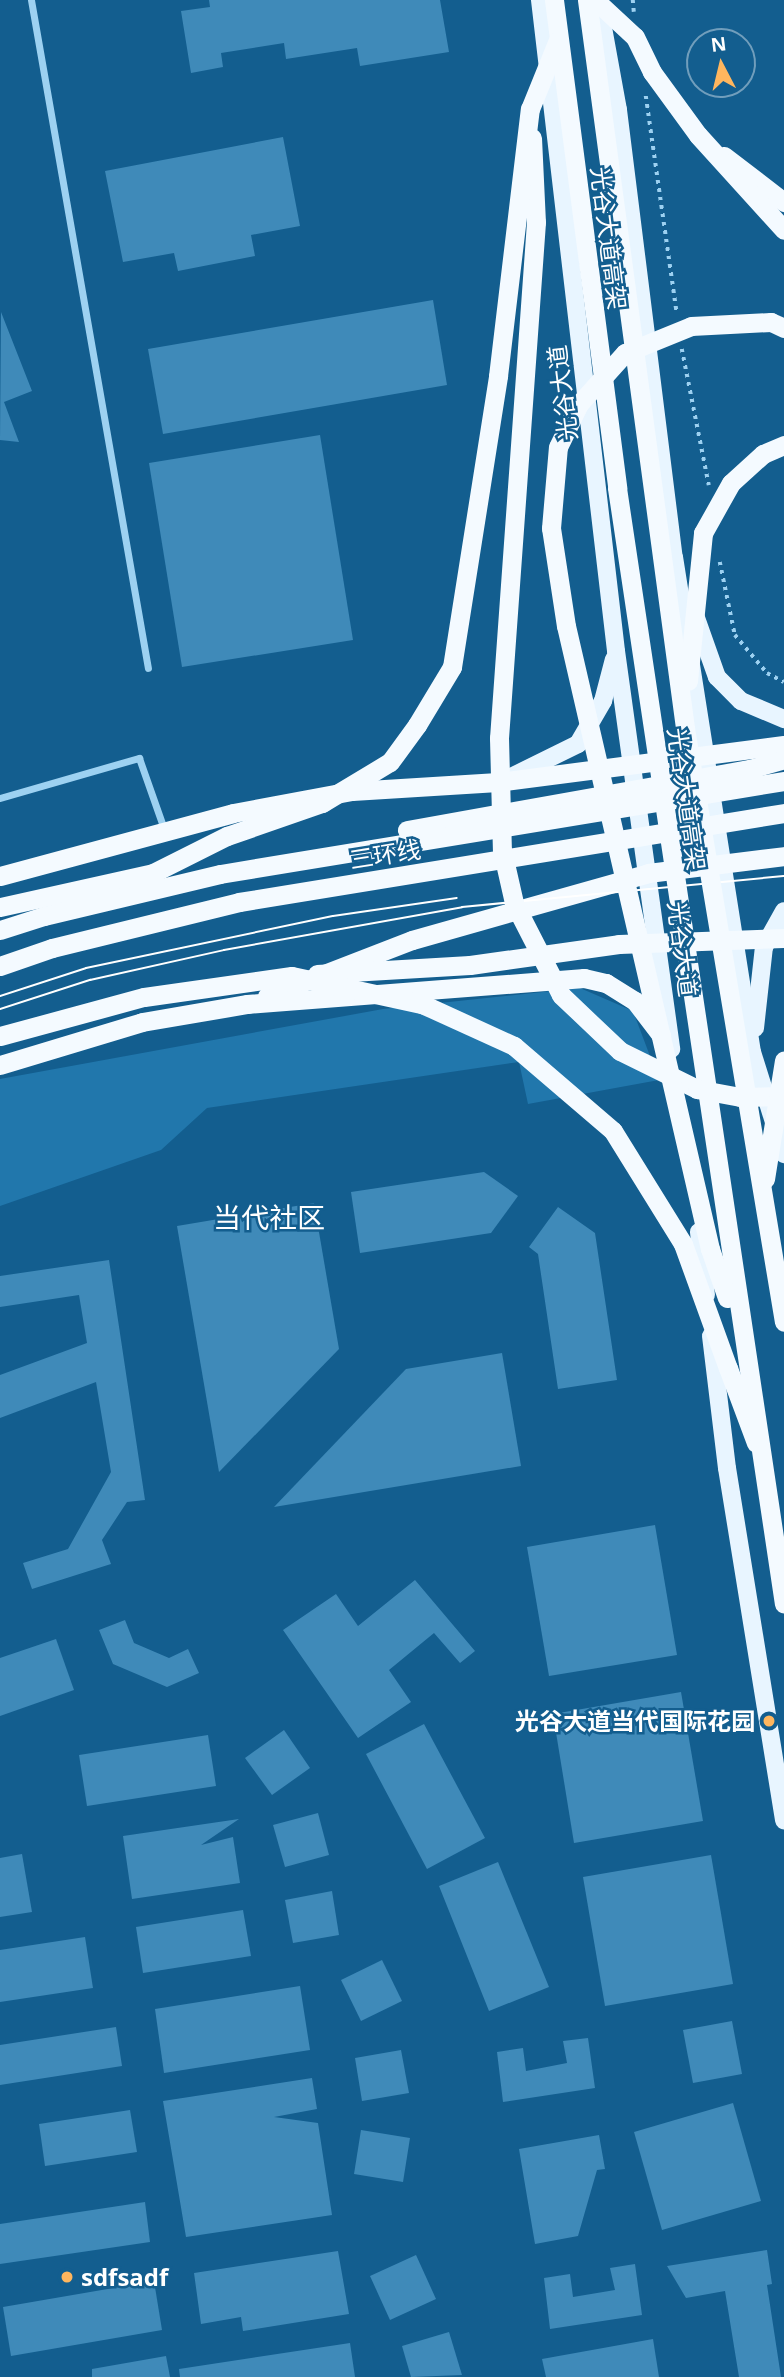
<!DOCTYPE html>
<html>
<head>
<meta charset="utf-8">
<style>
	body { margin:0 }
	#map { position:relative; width:784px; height:2377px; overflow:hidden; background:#135e8f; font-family:"Open Sans","Noto Sans SC",sans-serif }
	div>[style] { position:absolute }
	.green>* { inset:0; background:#2177ac }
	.building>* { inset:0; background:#3f8ab9 }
	.path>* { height:3.5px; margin-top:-1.75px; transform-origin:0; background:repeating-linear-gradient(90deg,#9dd1f1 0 3.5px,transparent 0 8.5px) }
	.minor>* { height:7px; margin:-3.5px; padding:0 3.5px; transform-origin:3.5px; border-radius:3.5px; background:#9dd1f1 }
	.primary>* { height:18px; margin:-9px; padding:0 9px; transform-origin:9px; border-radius:9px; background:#e8f5ff }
	.trunk>* { height:19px; margin:-9.5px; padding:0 9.5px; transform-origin:9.5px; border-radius:9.5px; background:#f4faff }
	.tram>* { height:2px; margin:-1px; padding:0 1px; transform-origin:1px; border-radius:1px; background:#fff }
	.trunk-bridge>* { height:19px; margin:-9.5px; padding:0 9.5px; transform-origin:9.5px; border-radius:9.5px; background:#f4faff }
	.dots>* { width:19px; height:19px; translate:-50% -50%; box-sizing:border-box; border:4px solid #135e8f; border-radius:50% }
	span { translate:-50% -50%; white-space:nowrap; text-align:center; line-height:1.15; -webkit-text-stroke:5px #135e8f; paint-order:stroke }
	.street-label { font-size:24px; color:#fff }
	.poi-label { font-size:24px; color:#fff; font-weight:700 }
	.right { translate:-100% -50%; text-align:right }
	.left { translate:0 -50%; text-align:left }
	.quarter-label { font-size:28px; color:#fff }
	.north { position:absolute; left:686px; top:28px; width:70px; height:70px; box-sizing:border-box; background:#135e8f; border:2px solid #719ebc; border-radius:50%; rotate:353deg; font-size:19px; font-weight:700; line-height:28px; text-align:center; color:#fff }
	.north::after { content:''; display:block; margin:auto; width:24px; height:32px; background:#ffb65e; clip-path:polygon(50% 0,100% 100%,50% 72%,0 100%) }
</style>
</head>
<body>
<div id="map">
	<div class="green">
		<div style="clip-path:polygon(580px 988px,633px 1011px,659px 1080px,528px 1104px,519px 1062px,207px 1108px,161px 1150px,0 1206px,0 1079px,383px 1009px)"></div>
	</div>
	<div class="building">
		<div style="clip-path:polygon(209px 0,440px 0,449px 52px,360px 66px,357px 48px,286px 59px,284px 43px,221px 53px,223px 67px,191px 73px,181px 11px,210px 7px)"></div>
		<div style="clip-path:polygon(283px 137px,300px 226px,251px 235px,255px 256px,178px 271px,174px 253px,123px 262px,105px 171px)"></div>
		<div style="clip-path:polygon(433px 300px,447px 385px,163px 434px,148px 349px)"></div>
		<div style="clip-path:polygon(1px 312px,32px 391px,4px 402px,19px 442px,0 440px)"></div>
		<div style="clip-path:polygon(320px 435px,353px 640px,182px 667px,149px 463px)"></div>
		<div style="clip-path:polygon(484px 1172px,518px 1196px,491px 1233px,360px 1253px,351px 1192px)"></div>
		<div style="clip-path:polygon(314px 1203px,339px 1349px,219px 1472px,177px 1226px)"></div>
		<div style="clip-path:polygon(558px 1207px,595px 1233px,617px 1380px,558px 1389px,538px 1254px,529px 1247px)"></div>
		<div style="clip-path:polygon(109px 1260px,145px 1500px,127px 1502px,102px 1540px,111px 1564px,32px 1589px,23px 1563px,68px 1549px,111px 1472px,96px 1382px,0 1418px,0 1375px,87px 1343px,79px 1295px,0 1307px,0 1276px)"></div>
		<div style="clip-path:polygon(502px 1353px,521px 1466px,274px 1507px,406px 1369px)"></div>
		<div style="clip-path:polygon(655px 1525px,677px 1655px,549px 1676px,527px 1547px)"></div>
		<div style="clip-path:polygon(415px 1580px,475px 1651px,460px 1663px,434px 1633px,389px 1670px,411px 1702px,358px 1738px,283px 1630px,336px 1594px,358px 1626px)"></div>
		<div style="clip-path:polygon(125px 1620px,134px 1643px,169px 1658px,188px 1649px,199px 1673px,167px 1687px,113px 1664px,99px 1630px)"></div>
		<div style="clip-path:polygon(56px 1639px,74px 1690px,0 1716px,0 1658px)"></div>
		<div style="clip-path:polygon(681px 1692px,703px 1821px,574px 1843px,553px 1714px)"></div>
		<div style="clip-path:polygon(424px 1724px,485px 1838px,427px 1869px,366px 1754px)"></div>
		<div style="clip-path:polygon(284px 1730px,310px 1768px,272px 1795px,245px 1758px)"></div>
		<div style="clip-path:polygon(208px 1735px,216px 1786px,87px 1806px,79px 1755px)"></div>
		<div style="clip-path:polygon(318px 1813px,329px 1855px,285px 1867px,273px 1825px)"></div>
		<div style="clip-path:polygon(239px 1819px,201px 1845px,233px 1837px,240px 1883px,132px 1899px,123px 1836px)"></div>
		<div style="clip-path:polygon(22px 1854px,32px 1912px,0 1917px,0 1858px)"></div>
		<div style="clip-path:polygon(711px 1855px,733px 1984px,605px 2006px,583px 1877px)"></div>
		<div style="clip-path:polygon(498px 1862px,549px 1987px,489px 2011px,439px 1886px)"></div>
		<div style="clip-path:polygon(332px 1891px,339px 1935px,293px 1943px,285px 1900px)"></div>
		<div style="clip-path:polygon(243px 1910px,251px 1956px,143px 1973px,136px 1927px)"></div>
		<div style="clip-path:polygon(85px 1937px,93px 1988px,0 2002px,0 1950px)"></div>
		<div style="clip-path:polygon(382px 1960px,402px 2001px,361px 2021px,341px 1980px)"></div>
		<div style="clip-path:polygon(300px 1986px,310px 2050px,164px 2073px,155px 2009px)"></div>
		<div style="clip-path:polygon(732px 2021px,742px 2074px,693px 2083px,683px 2030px)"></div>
		<div style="clip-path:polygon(116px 2027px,122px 2066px,0 2085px,0 2045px)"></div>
		<div style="clip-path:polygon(588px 2038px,595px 2088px,503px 2102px,497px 2052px,523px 2048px,526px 2071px,567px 2063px,563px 2041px)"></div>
		<div style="clip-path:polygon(401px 2050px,409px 2093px,362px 2101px,355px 2058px)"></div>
		<div style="clip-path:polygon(312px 2078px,317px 2109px,274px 2117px,318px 2123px,332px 2215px,186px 2237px,163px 2101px)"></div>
		<div style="clip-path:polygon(733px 2103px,761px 2201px,662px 2230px,634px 2132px)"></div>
		<div style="clip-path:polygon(130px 2110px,137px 2152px,45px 2166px,39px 2124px)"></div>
		<div style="clip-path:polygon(361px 2130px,410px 2138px,403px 2182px,354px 2174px)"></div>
		<div style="clip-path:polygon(599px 2135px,605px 2169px,597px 2170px,578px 2236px,535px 2244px,519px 2149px)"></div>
		<div style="clip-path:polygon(145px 2202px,150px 2242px,0 2264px,0 2224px)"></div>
		<div style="clip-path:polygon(767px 2250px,772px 2284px,767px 2285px,781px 2377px,739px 2377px,725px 2291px,686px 2298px,667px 2266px)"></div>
		<div style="clip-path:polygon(338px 2251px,349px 2314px,243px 2331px,241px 2317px,201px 2324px,194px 2273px)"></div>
		<div style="clip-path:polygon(416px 2255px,436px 2299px,390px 2320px,370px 2276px)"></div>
		<div style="clip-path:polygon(635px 2264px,642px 2315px,550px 2329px,544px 2278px,570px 2274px,573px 2297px,615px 2290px,610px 2268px)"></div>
		<div style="clip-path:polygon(154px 2281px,162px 2330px,11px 2356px,3px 2307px)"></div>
		<div style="clip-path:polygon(449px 2332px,462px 2375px,411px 2377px,402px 2346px)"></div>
		<div style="clip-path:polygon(653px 2339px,659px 2377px,546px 2377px,542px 2359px)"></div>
		<div style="clip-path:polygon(350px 2343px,355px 2377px,180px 2377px,179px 2369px)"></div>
		<div style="clip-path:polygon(166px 2356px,170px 2377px,92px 2377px,92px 2369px)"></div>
	</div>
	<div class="path">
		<div style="left:633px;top:0;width:12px;rotate:85deg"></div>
		<div style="left:646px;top:96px;width:219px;rotate:81.9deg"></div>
		<div style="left:682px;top:349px;width:139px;rotate:78.8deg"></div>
		<div style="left:720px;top:562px;width:75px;rotate:78.4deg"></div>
		<div style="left:735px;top:635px;width:50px;rotate:49.9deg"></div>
		<div style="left:767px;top:673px;width:19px;rotate:28deg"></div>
	</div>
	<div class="minor">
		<div style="left:31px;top:0;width:678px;rotate:80.07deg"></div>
		<div style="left:0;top:798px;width:145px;rotate:-16.1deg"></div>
		<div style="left:139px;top:758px;width:75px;rotate:70.6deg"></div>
	</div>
	<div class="primary">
		<div style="left:540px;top:0;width:655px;rotate:83.34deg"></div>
		<div style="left:616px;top:651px;width:402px;rotate:82.1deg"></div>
		<div style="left:598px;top:0;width:112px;rotate:79.7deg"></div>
		<div style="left:618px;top:110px;width:450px;rotate:82.9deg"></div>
		<div style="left:674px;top:557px;width:501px;rotate:81.05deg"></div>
		<div style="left:752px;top:1052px;width:107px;rotate:72.6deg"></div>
		<div style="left:695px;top:615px;width:66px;rotate:70.5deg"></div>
		<div style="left:717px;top:677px;width:34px;rotate:45deg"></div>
		<div style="left:741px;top:701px;width:47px;rotate:22.7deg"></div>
		<div style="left:511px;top:777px;width:75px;rotate:-26.2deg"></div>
		<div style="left:578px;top:744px;width:50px;rotate:-59.8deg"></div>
		<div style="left:603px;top:701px;width:43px;rotate:-75.3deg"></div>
		<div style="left:755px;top:1028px;width:81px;rotate:-83.7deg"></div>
		<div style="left:764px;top:947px;width:41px;rotate:-60.9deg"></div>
		<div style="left:699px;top:1232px;width:63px;rotate:83.7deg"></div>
		<div style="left:711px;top:1336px;width:133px;rotate:83.1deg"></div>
		<div style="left:727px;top:1468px;width:357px;rotate:80.8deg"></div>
	</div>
	<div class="trunk">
		<div style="left:532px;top:138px;width:84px;rotate:87.3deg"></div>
		<div style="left:724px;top:156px;width:76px;rotate:37.5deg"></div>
		<div style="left:0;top:876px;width:241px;rotate:-15.1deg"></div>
		<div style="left:233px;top:813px;width:121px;rotate:-10.5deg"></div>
		<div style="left:352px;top:791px;width:146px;rotate:-3.5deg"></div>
		<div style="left:498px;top:782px;width:288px;rotate:-7.4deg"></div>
		<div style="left:0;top:930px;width:46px;rotate:-17.7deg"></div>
		<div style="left:0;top:966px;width:55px;rotate:-19.1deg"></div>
		<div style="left:267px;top:996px;width:155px;rotate:-21.1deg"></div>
		<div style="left:412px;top:940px;width:245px;rotate:-15.8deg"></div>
		<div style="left:648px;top:873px;width:137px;rotate:-7.1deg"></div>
		<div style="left:0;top:1036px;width:149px;rotate:-15.2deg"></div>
		<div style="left:0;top:1065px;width:148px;rotate:-16.8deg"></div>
		<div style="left:142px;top:1022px;width:107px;rotate:-9.7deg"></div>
		<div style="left:247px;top:1004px;width:338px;rotate:-4.4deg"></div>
		<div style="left:584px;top:978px;width:23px;rotate:13deg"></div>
		<div style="left:606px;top:983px;width:34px;rotate:32deg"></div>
		<div style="left:635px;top:1001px;width:43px;rotate:52.6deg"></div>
		<div style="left:728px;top:1368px;width:80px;rotate:69.5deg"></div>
	</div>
	<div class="tram">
		<div style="left:0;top:996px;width:90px;rotate:-18deg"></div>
		<div style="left:86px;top:968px;width:252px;rotate:-11.9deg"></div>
		<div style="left:333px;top:916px;width:125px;rotate:-8.3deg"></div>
		<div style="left:0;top:1009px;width:95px;rotate:-17.9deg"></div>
		<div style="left:90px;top:980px;width:137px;rotate:-12.6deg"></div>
		<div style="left:224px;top:950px;width:242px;rotate:-10.2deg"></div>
		<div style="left:462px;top:907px;width:323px;rotate:-5.5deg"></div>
	</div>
	<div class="trunk-bridge">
		<div style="left:554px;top:0;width:492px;rotate:82.6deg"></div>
		<div style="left:617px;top:488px;width:1128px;rotate:81.49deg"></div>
		<div style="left:587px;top:0;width:735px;rotate:82.33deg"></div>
		<div style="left:685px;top:728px;width:602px;rotate:80.54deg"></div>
		<div style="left:595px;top:0;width:54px;rotate:42.8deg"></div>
		<div style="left:635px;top:37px;width:39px;rotate:64deg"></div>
		<div style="left:652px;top:72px;width:78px;rotate:53.9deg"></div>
		<div style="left:698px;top:135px;width:128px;rotate:47.8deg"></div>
		<div style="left:536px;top:222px;width:517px;rotate:94.1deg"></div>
		<div style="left:499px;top:738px;width:112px;rotate:88.5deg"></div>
		<div style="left:502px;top:850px;width:54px;rotate:77.2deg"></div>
		<div style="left:514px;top:903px;width:103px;rotate:62.9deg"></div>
		<div style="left:561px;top:995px;width:81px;rotate:43.5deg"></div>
		<div style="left:620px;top:1051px;width:86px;rotate:26.3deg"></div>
		<div style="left:697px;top:1089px;width:44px;rotate:10.5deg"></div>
		<div style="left:740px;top:1097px;width:44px;rotate:-1.3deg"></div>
		<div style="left:688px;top:681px;width:149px;rotate:-84.2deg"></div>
		<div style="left:703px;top:533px;width:57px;rotate:-60.8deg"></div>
		<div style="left:731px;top:483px;width:43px;rotate:-42.2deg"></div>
		<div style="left:763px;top:454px;width:23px;rotate:-23deg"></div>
		<div style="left:407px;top:830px;width:348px;rotate:-10.1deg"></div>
		<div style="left:750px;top:769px;width:35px;rotate:-16deg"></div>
		<div style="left:0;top:907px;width:157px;rotate:-12.5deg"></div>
		<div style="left:153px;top:873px;width:83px;rotate:-26.6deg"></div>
		<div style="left:227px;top:836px;width:101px;rotate:-19.2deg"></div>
		<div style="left:322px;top:803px;width:79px;rotate:-31.1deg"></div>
		<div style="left:390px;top:762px;width:46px;rotate:-53.9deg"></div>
		<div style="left:417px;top:725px;width:68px;rotate:-58.9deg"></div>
		<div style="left:452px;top:667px;width:295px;rotate:-81deg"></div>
		<div style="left:498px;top:376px;width:269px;rotate:-83.2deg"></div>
		<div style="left:530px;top:109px;width:74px;rotate:-67.9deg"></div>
		<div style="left:44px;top:916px;width:181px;rotate:-13.4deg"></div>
		<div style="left:220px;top:874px;width:572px;rotate:-9.36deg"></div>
		<div style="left:52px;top:948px;width:193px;rotate:-13.8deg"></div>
		<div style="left:239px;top:902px;width:552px;rotate:-9.27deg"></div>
		<div style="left:317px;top:974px;width:153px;rotate:-3.4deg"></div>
		<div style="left:470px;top:965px;width:150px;rotate:-8deg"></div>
		<div style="left:619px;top:944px;width:165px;rotate:-2.1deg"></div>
		<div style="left:144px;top:997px;width:149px;rotate:-8.1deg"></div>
		<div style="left:292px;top:976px;width:133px;rotate:12.2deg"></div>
		<div style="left:422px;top:1004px;width:101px;rotate:24.5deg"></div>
		<div style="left:514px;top:1046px;width:130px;rotate:40.6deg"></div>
		<div style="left:613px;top:1131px;width:133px;rotate:58.2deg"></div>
		<div style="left:683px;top:1244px;width:132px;rotate:70.1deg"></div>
		<div style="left:765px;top:1179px;width:120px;rotate:-80.9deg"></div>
		<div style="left:727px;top:1298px;width:52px;rotate:-109.1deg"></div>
		<div style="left:710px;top:1249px;width:639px;rotate:-103.01deg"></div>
		<div style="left:566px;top:626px;width:99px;rotate:-98.7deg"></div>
		<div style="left:551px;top:528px;width:81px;rotate:-85.1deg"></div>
		<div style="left:558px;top:447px;width:48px;rotate:-64deg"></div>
		<div style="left:579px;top:404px;width:69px;rotate:-48deg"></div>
		<div style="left:625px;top:353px;width:71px;rotate:-22.2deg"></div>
		<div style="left:691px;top:326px;width:80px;rotate:-2.9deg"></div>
		<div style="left:771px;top:322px;width:14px;rotate:25deg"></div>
	</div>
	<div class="dots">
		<div style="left:769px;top:1721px;background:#ffb65e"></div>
		<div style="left:67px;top:2277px;background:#ffb65e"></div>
	</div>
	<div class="street-label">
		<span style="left:609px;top:238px;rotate:83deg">光谷大道高架</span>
		<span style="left:562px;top:393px;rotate:-97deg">光谷大道</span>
		<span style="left:687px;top:799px;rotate:82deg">光谷大道高架</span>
		<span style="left:385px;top:854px;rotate:-9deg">三环线</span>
		<span style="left:683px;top:949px;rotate:83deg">光谷大道</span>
	</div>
	<div class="poi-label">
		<span class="right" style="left:755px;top:1721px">光谷大道当代国际花园</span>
		<span class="left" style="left:81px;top:2277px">sdfsadf</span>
	</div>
	<div class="quarter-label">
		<span style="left:269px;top:1217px">当代社区</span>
	</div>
	<div class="north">N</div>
</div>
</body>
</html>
